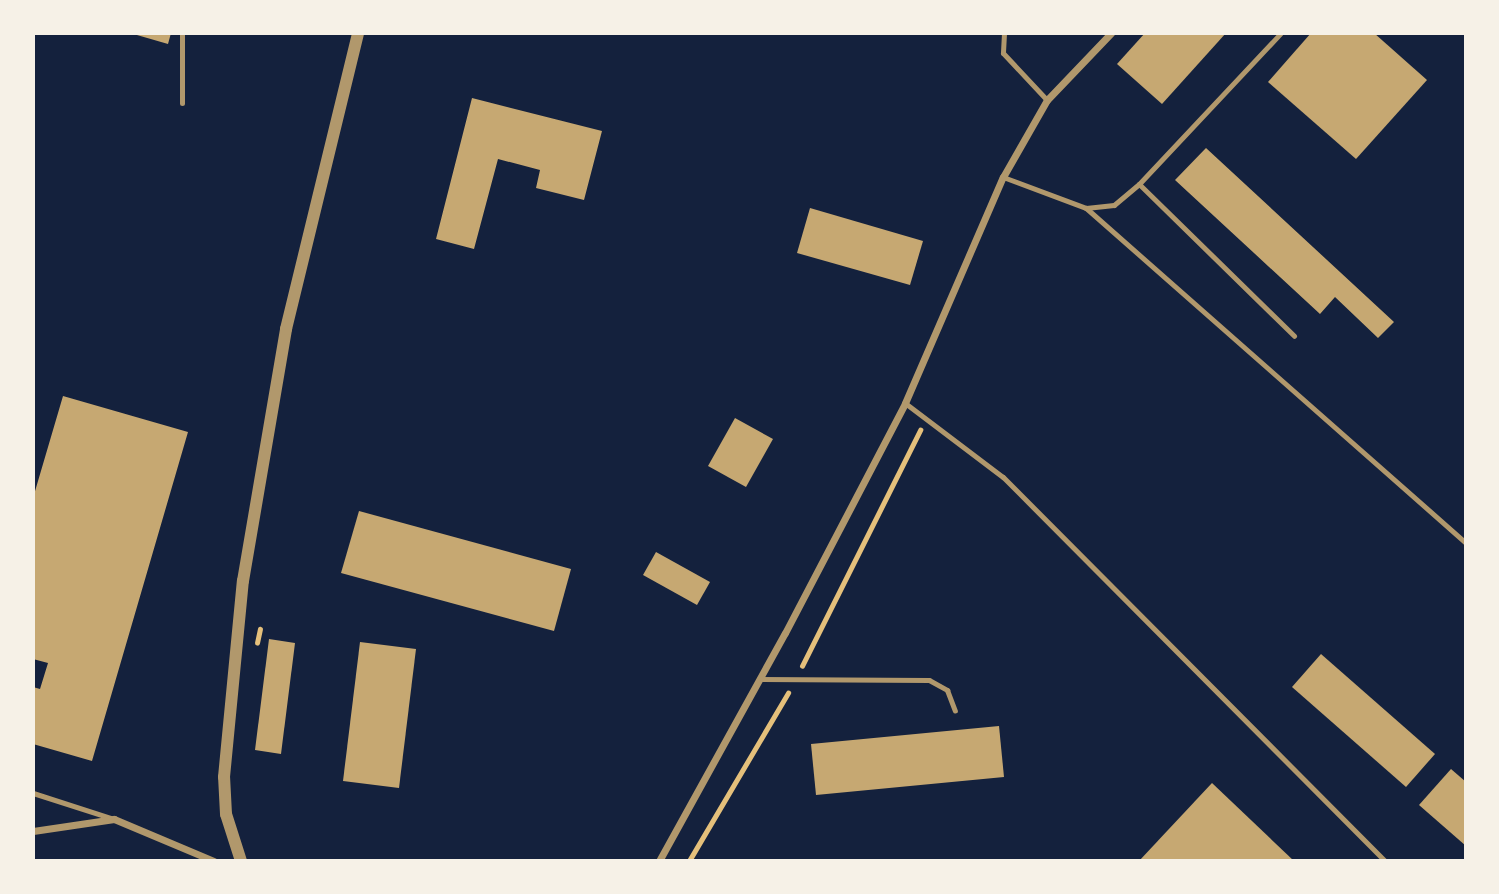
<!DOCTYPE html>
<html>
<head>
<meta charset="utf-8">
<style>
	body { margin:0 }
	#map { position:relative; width:1499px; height:894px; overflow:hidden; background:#14213d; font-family:"Work Sans",sans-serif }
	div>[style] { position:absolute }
	.building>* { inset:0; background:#c6a872 }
	.path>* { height:4.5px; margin:-2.25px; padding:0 2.25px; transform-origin:2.25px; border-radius:2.25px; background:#e5c07b }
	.service>* { height:5px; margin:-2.5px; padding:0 2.5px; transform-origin:2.5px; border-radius:2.5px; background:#b1986c }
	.minor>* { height:7px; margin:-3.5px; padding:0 3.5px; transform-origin:3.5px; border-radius:3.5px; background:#b1986c }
	.tertiary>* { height:12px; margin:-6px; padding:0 6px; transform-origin:6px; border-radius:6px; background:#b1986c }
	span { translate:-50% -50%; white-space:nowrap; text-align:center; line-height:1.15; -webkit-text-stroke:7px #f6f1e7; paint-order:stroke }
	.frame { position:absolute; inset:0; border:35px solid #f6f1e7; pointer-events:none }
</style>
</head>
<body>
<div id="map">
	<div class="building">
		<div style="clip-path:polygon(130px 33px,171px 33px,168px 44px)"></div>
		<div style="clip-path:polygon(1145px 33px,1226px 33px,1162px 104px,1117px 64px)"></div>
		<div style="clip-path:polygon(1311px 33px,1374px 33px,1427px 80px,1356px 159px,1268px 82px)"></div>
		<div style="clip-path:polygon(472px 98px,602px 131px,584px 200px,536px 188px,540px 170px,498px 159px,474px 249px,436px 239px)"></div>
		<div style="clip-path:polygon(1206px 148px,1394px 322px,1378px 338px,1335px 297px,1320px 314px,1175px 180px)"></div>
		<div style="clip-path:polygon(810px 208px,923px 241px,910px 285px,797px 253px)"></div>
		<div style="clip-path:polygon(63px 396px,188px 432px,92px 761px,33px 744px,33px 687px,40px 689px,48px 663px,33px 659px,33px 498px)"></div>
		<div style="clip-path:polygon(735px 418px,773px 439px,746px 487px,708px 466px)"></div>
		<div style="clip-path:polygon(359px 511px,571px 569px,554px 631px,341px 573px)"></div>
		<div style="clip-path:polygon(656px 552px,710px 582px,697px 605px,643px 575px)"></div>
		<div style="clip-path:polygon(269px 639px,295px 643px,281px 754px,255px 750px)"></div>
		<div style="clip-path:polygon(360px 642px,416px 649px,399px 788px,343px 781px)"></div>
		<div style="clip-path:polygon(1321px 654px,1435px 754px,1406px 787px,1292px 687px)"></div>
		<div style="clip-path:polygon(999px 726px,1004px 777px,816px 795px,811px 744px)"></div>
		<div style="clip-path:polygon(1451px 769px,1466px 782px,1466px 846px,1419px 805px)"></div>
		<div style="clip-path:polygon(1212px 783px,1294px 861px,1139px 861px)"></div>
	</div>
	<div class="path">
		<div style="left:257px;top:643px;width:14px;rotate:-78deg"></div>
		<div style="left:802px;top:666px;width:264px;rotate:-63.4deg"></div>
		<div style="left:689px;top:861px;width:195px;rotate:-59.5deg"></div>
	</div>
	<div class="service">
		<div style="left:182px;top:33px;width:70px;rotate:90deg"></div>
		<div style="left:1004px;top:33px;width:20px;rotate:93deg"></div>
		<div style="left:1003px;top:53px;width:64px;rotate:46.9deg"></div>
		<div style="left:1003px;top:177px;width:89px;rotate:20.5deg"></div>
		<div style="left:1086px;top:208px;width:507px;rotate:41.4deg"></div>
		<div style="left:1139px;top:184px;width:217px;rotate:44.4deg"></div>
		<div style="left:1086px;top:208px;width:28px;rotate:-6deg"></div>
		<div style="left:1114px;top:205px;width:33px;rotate:-40deg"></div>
		<div style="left:1139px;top:184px;width:207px;rotate:-46.8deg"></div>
		<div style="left:905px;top:403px;width:123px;rotate:37.1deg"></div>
		<div style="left:1003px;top:477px;width:542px;rotate:45.15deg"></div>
		<div style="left:760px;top:679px;width:169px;rotate:0.3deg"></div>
		<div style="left:929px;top:680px;width:21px;rotate:29deg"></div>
		<div style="left:947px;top:690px;width:22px;rotate:69deg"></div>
		<div style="left:33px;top:793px;width:82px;rotate:17.8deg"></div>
	</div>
	<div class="minor">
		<div style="left:33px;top:831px;width:82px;rotate:-8.4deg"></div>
		<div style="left:114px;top:819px;width:108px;rotate:22.8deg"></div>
		<div style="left:659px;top:861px;width:260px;rotate:-61.1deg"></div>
		<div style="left:785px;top:633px;width:259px;rotate:-62.4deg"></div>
		<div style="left:905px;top:403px;width:246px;rotate:-66.6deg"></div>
		<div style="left:1003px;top:177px;width:89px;rotate:-60.3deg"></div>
		<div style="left:1047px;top:100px;width:93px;rotate:-46.3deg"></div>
	</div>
	<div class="tertiary">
		<div style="left:241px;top:861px;width:49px;rotate:-107.7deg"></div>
		<div style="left:226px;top:814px;width:37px;rotate:-93deg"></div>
		<div style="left:224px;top:777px;width:197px;rotate:-84.5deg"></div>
		<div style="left:243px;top:581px;width:256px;rotate:-80.3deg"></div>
		<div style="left:286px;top:329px;width:305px;rotate:-76.3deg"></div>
	</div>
	<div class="frame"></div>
</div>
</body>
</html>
